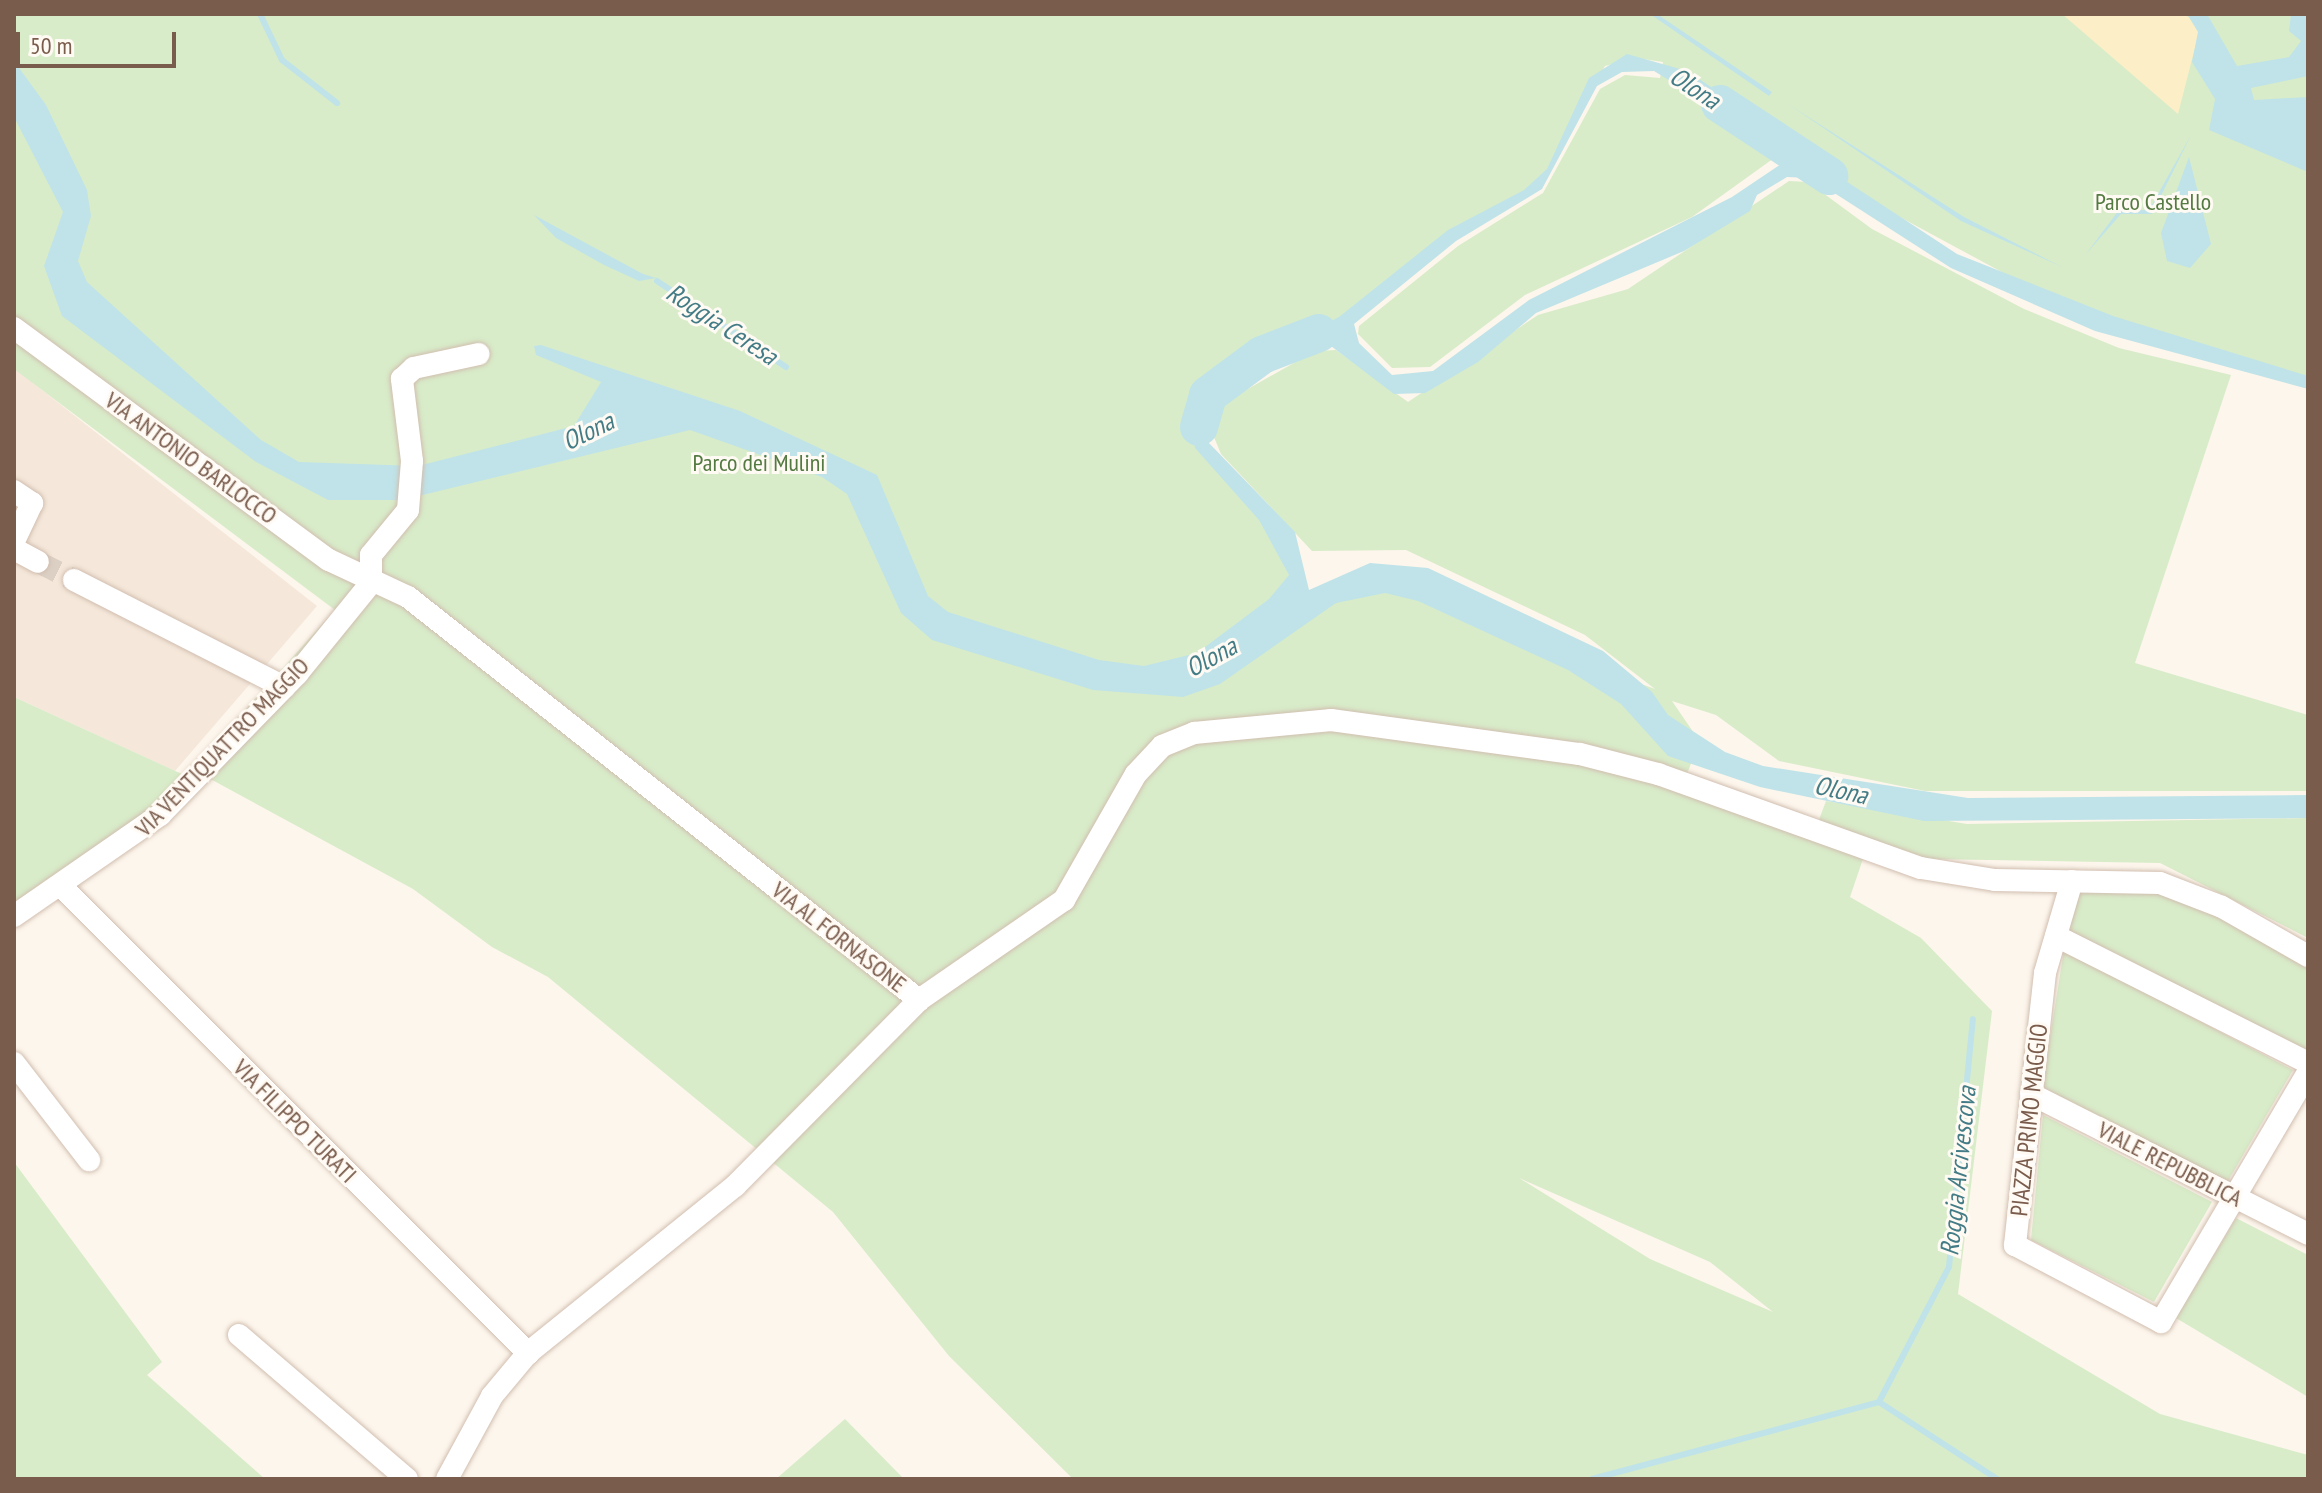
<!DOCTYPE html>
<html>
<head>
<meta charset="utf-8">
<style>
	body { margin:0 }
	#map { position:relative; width:2322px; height:1493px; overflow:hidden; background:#fdf6ec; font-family:"PT Sans Narrow",sans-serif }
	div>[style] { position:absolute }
	.residential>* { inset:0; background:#f5e8da }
	.green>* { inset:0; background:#d8ecc9 }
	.sand>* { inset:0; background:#fcefc7 }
	.water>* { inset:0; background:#bfe3e8 }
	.stream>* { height:6px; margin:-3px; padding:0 3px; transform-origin:3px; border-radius:3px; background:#bfe3e8 }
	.river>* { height:38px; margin:-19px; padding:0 19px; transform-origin:19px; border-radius:19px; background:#bfe3e8 }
	.minor-tunnel>* { height:22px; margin-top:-11px; transform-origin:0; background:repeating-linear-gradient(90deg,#dcd0c4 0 22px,transparent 0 33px) }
	.roads { filter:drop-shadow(0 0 2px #d1beb0) drop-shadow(0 0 2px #d1beb0) }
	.minor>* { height:22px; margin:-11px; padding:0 11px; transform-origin:11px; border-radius:11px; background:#fff }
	span { translate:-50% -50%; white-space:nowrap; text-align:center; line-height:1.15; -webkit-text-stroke:6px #fffaf3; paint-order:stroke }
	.park-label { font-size:24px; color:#537a41 }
	.street-label { font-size:24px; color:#7a5c4d }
	.water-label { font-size:26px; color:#437c86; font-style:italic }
	.frame { position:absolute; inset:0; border:16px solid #7a5c4d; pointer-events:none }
	.scale { position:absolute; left:16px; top:32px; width:160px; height:36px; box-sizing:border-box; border:4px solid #7a5c4d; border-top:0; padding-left:10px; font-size:24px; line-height:28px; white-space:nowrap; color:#7a5c4d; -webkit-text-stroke:6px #fffaf3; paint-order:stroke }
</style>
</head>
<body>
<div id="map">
	<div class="residential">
		<div style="clip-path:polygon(14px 368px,317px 606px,175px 771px,14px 697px)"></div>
	</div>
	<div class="green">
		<div style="clip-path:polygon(evenodd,14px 14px,2308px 14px,2308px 387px,2024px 284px,1781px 153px,1692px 217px,1525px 295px,1430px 367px,1392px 368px,1358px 334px,1359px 326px,1458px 246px,1543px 193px,1600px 89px,1625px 75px,1660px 78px,1663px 62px,1636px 58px,1605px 66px,1539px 184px,1500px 205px,1335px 338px,1271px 360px,1234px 383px,1206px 423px,1207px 448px,1289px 543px,1303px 594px,1434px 574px,1558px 654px,1655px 689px,1585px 635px,1406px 550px,1312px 551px,1221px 454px,1211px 430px,1223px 403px,1315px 351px,1336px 350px,1408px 402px,1538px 315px,1628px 289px,1789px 181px,1808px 182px,1872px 229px,2024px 309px,2119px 348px,2231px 375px,2135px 663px,2308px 715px,2308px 791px,1925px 791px,1779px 761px,1716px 715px,1672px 701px,1700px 742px,1681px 788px,1864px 856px,1850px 897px,1921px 938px,1992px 1011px,1958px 1294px,2160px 1414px,2308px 1455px,2308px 1479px,1073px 1479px,949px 1356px,833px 1212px,548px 977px,492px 947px,413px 889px,192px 769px,335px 610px,14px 369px,14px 14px,1519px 1178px,1710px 1262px,1773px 1312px,1650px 1259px,1519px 1178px)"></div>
		<div style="clip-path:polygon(14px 697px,195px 780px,14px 916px)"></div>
		<div style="clip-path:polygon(1826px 801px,1967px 824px,2308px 818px,2308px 938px,2160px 863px,1928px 859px,1817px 825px)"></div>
		<div style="clip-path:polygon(2077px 889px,2155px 893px,2216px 913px,2308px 968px,2308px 1055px,2066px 933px)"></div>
		<div style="clip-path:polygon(2064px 950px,2293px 1070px,2228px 1181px,2042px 1088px)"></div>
		<div style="clip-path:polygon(2043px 1115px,2212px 1202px,2154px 1302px,2031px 1240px)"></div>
		<div style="clip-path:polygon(14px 1162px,162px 1362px,147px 1375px,265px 1479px,14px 1479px)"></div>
		<div style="clip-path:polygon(2236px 1218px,2308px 1255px,2308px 1397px,2176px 1318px)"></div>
		<div style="clip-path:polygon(845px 1419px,904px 1479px,776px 1479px)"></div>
	</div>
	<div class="sand">
		<div style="clip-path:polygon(2062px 14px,2183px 14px,2201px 24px,2178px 114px)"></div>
	</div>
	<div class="water">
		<div style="clip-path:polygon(1650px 14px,1657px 14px,1772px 92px,1769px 96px)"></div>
		<div style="clip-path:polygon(2187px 14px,2207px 14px,2237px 66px,2289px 57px,2301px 41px,2289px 31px,2291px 14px,2308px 14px,2308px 76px,2251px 88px,2254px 100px,2308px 97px,2308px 172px,2209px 130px,2215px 99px,2192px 62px,2198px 32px)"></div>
		<div style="clip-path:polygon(1627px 54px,1687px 71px,1767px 124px,1759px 135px,1654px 71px,1622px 72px,1597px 86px,1542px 189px,1456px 241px,1354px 324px,1359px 343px,1392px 375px,1433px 371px,1529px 300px,1732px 197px,1784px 162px,1791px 145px,1957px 254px,2113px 316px,2308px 376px,2308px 389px,2095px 331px,1951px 268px,1811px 178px,1787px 177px,1757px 195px,1750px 211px,1684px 251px,1536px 313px,1478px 362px,1425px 393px,1394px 394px,1327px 343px,1296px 351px,1221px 401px,1208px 419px,1208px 442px,1295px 532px,1309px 590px,1370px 563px,1428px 568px,1603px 651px,1652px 692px,1668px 715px,1725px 752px,1763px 766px,1968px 798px,2308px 795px,2308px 818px,1924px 821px,1760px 787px,1668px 756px,1621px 704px,1568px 670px,1418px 601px,1385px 593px,1336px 603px,1220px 684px,1183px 697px,1093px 690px,932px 640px,901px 613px,847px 494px,822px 477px,690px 430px,402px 500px,328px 500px,256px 462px,62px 316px,44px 266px,63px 212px,14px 117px,14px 61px,46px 105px,87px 190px,91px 216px,78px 261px,87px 282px,261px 440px,299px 462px,418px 466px,574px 426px,601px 382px,536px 355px,534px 346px,541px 345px,740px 411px,877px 475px,928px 596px,948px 612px,1099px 660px,1144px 666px,1197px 653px,1269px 599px,1289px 575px,1259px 520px,1195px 448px,1190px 416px,1258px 359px,1339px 317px,1448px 230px,1524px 190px,1547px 169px,1589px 78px)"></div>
		<div style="clip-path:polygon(1788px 104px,1964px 217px,2062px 267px,1961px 221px)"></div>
		<div style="clip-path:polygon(2191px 135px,2152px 214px,2121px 214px,2086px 254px,2119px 210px,2149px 210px)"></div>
		<div style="clip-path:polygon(2189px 157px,2211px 244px,2190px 268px,2167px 261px,2161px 233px)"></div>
		<div style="clip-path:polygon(534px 215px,643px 274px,656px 278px,639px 281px,604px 265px,556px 238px)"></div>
	</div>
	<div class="stream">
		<div style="left:260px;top:14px;width:51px;rotate:64.4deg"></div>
		<div style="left:282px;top:60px;width:70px;rotate:38deg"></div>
		<div style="left:657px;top:281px;width:155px;rotate:33.7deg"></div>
		<div style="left:1879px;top:1402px;width:141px;rotate:33.1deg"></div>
		<div style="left:1592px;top:1479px;width:297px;rotate:-15deg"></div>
		<div style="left:1879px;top:1402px;width:152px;rotate:-62.6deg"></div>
		<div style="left:1949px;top:1267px;width:249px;rotate:-84.5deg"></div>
	</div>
	<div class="river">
		<div style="left:1720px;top:104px;width:131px;rotate:33.4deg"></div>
		<div style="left:1199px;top:427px;width:33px;rotate:-74deg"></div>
		<div style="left:1208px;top:395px;width:67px;rotate:-36.5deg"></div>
		<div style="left:1262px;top:355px;width:61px;rotate:-21.1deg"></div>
	</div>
	<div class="minor-tunnel">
		<div style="left:38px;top:562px;width:40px;rotate:26.6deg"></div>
	</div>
	<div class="roads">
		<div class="minor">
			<div style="left:14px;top:328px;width:391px;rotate:36.4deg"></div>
			<div style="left:329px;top:560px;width:87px;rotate:25.1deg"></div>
			<div style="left:408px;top:597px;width:651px;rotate:38.26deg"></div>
			<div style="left:14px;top:491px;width:22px;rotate:34deg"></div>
			<div style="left:32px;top:503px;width:42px;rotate:115.3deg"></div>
			<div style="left:14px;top:549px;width:27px;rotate:28deg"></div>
			<div style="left:74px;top:580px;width:236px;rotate:27deg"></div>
			<div style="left:371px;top:583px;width:28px;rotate:-90deg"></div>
			<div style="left:371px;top:555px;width:58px;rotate:-50.6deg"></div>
			<div style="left:408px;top:510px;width:49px;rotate:-85.3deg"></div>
			<div style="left:412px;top:461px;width:83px;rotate:-97deg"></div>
			<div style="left:402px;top:379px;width:16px;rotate:-43deg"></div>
			<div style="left:414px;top:368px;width:66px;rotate:-12.2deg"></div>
			<div style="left:2072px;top:881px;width:96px;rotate:106.4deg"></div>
			<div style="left:2045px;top:973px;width:274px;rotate:96.3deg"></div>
			<div style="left:2015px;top:1245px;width:165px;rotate:27.8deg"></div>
			<div style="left:2161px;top:1322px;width:290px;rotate:-59.5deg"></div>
			<div style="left:63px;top:888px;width:658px;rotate:45deg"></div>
			<div style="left:14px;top:916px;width:178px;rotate:-34.7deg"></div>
			<div style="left:160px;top:815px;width:197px;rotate:-45.8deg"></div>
			<div style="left:297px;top:674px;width:117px;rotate:-50.9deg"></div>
			<div style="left:2056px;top:936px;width:282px;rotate:26.7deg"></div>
			<div style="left:14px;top:1063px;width:123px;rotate:52.3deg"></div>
			<div style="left:2031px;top:1094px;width:310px;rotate:26.8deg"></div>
			<div style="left:239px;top:1335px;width:221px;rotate:40.6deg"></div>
			<div style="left:447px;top:1479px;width:94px;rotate:-61.5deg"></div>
			<div style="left:492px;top:1396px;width:56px;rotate:-50.1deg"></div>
			<div style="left:528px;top:1353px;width:266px;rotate:-38.9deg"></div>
			<div style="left:735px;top:1186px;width:262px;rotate:-45.3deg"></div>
			<div style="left:919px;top:1000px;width:176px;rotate:-34.6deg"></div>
			<div style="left:1064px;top:900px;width:145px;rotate:-60.3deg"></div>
			<div style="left:1136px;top:774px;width:38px;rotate:-47deg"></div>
			<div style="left:1162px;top:746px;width:35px;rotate:-22deg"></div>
			<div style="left:1194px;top:733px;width:138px;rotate:-5.4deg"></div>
			<div style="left:1331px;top:720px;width:251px;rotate:7.8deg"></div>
			<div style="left:1580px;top:754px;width:81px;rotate:14.4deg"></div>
			<div style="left:1658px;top:774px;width:279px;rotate:19.7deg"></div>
			<div style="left:1921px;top:868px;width:75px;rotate:9.2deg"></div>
			<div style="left:1995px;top:880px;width:165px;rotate:1deg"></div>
			<div style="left:2160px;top:883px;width:66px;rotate:21.2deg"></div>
			<div style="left:2222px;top:907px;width:99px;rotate:29.7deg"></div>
		</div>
	</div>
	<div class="park-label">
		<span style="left:2153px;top:202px">Parco Castello</span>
		<span style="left:759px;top:463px">Parco dei Mulini</span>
	</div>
	<div class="street-label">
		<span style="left:191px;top:458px;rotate:36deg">VIA ANTONIO BARLOCCO</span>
		<span style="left:222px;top:747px;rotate:-46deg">VIA VENTIQUATTRO MAGGIO</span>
		<span style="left:839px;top:937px;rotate:38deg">VIA AL FORNASONE</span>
		<span style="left:2029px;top:1120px;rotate:-84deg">PIAZZA PRIMO MAGGIO</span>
		<span style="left:295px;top:1121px;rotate:45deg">VIA FILIPPO TURATI</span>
		<span style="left:2170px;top:1164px;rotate:27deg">VIALE REPUBBLICA</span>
	</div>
	<div class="water-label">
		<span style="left:1695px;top:88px;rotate:33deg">Olona</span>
		<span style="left:722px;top:324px;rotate:33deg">Roggia Ceresa</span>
		<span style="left:588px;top:431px;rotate:-26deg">Olona</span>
		<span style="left:1211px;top:657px;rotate:-29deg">Olona</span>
		<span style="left:1841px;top:790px;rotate:12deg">Olona</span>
		<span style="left:1958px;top:1171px;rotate:-84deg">Roggia Arcivescova</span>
	</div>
	<div class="frame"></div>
	<div class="scale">50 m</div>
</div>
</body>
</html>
